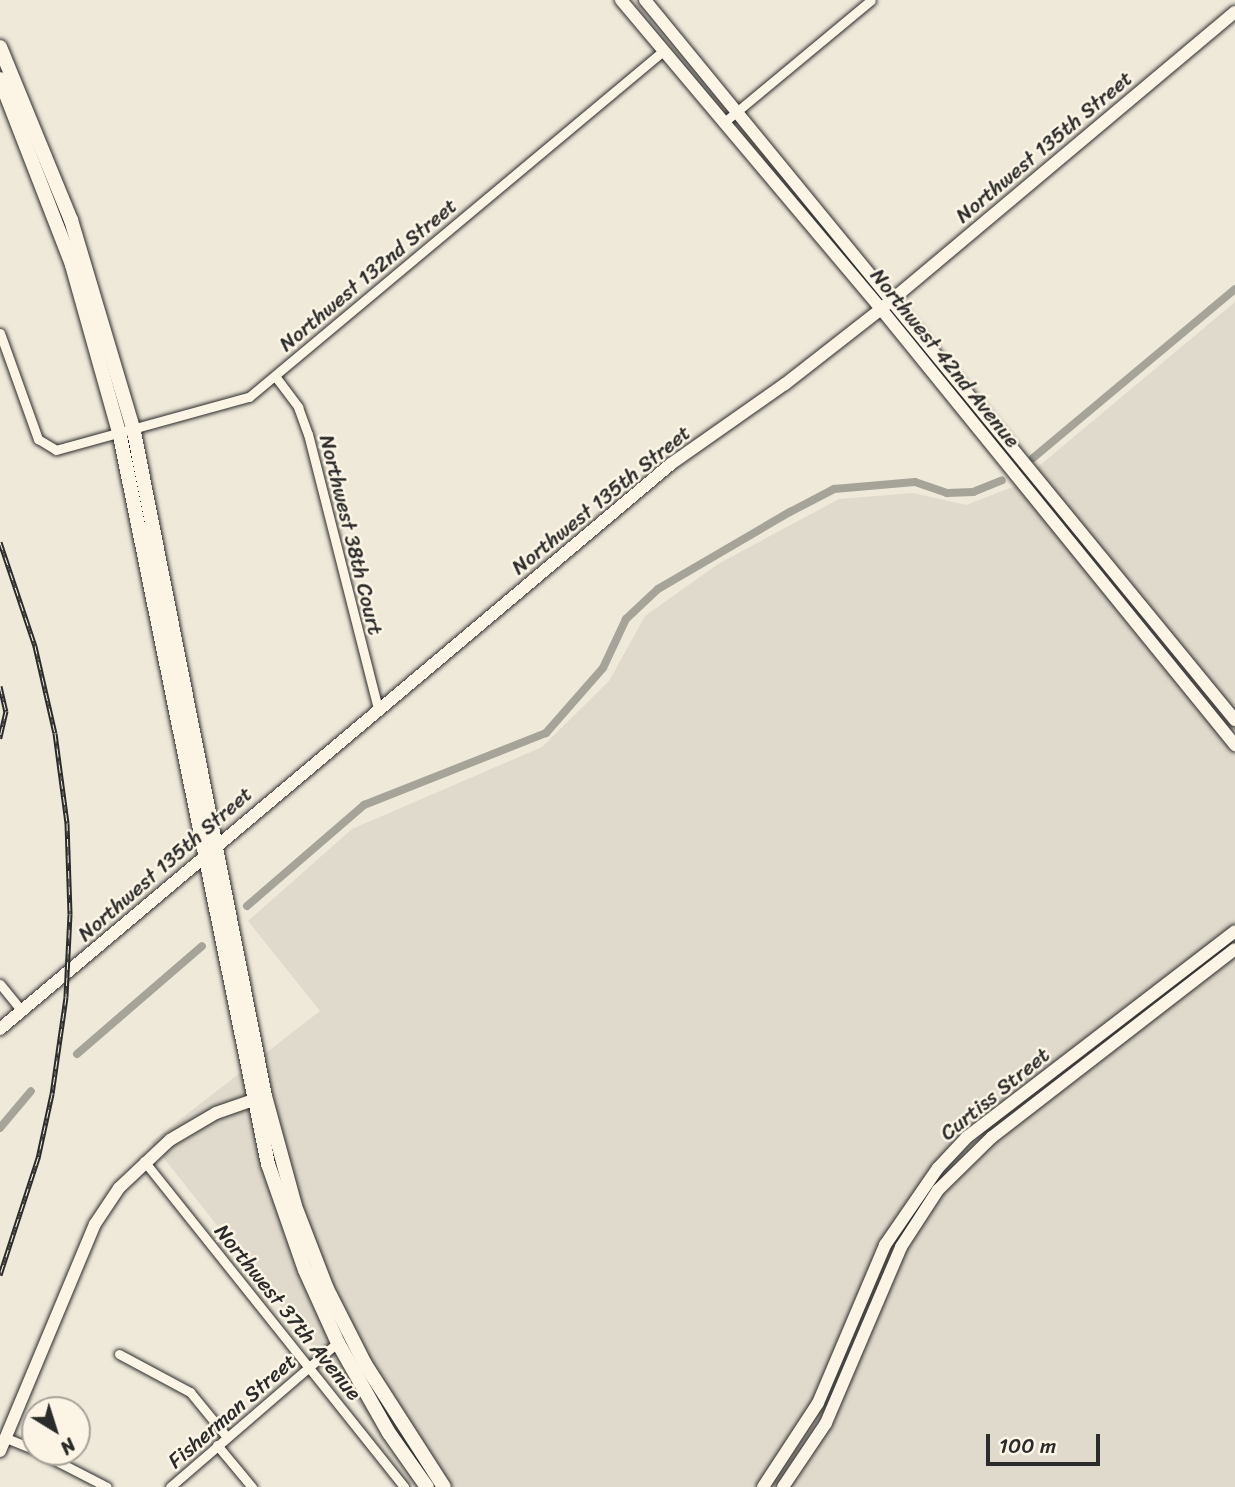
<!DOCTYPE html>
<html>
<head>
<meta charset="utf-8">
<style>
	body { margin:0 }
	#map { position:relative; width:1235px; height:1487px; overflow:hidden; background:#efe9da; font-family:Sriracha,sans-serif }
	div>[style] { position:absolute }
	.built>* { inset:0; background:#e0dacc }
	.canal>* { height:8px; margin:-4px; padding:0 4px; transform-origin:4px; border-radius:4px; background:#a6a399 }
	.roads { filter:drop-shadow(0 0 2px #2b2b2b) drop-shadow(0 0 2px #2b2b2b) }
	.street>* { height:9px; margin:-4.5px; padding:0 4.5px; transform-origin:4.5px; border-radius:4.5px; background:#fcf5e5 }
	.secondary>* { height:12px; margin:-6px; padding:0 6px; transform-origin:6px; border-radius:6px; background:#fcf5e5 }
	.primary>* { height:14px; margin:-7px; padding:0 7px; transform-origin:7px; border-radius:7px; background:#fcf5e5 }
	.rail>* { height:5px; margin-top:-2.5px; transform-origin:0; background:repeating-linear-gradient(90deg,#fcf5e5 0 8px,#2b2b2b 0 16px); box-sizing:border-box; border-block:2px solid #2b2b2b }
	span { translate:-50% -50%; white-space:nowrap; text-align:center; line-height:1.15; -webkit-text-stroke:5px #fcf5e5; paint-order:stroke }
	.street-label { font-size:21px; color:#2b2b2b }
	.north { position:absolute; left:21px; top:1396px; width:70px; height:70px; box-sizing:border-box; background:#fcf5e5; border:2px solid #a8a49b; border-radius:50%; rotate:142deg; font-size:19px; font-weight:700; line-height:28px; text-align:center; color:#2b2b2b }
	.north::after { content:''; display:block; margin:auto; width:24px; height:32px; background:#2b2b2b; clip-path:polygon(50% 0,100% 100%,50% 72%,0 100%) }
	.scale { position:absolute; left:986px; top:1434px; width:114px; height:32px; box-sizing:border-box; border:4px solid #2b2b2b; border-top:0; padding-left:9px; font-size:21px; line-height:24px; white-space:nowrap; color:#2b2b2b; -webkit-text-stroke:5px #fcf5e5; paint-order:stroke }
</style>
</head>
<body>
<div id="map">
	<div class="built">
		<div style="clip-path:polygon(1235px 302px,1235px 1487px,424px 1487px,151px 1142px,320px 1011px,248px 921px,352px 829px,542px 747px,609px 681px,645px 616px,718px 564px,839px 499px,913px 493px,966px 505px,1015px 486px)"></div>
	</div>
	<div class="canal">
		<div style="left:1033px;top:458px;width:263px;rotate:-39.9deg"></div>
		<div style="left:247px;top:906px;width:155px;rotate:-40.8deg"></div>
		<div style="left:364px;top:805px;width:196px;rotate:-21.6deg"></div>
		<div style="left:546px;top:733px;width:86px;rotate:-48.8deg"></div>
		<div style="left:603px;top:668px;width:54px;rotate:-64.9deg"></div>
		<div style="left:626px;top:619px;width:44px;rotate:-43.2deg"></div>
		<div style="left:658px;top:589px;width:153px;rotate:-30.3deg"></div>
		<div style="left:790px;top:512px;width:50px;rotate:-27.6deg"></div>
		<div style="left:834px;top:489px;width:81px;rotate:-4.9deg"></div>
		<div style="left:915px;top:482px;width:34px;rotate:19deg"></div>
		<div style="left:947px;top:493px;width:26px;rotate:-2deg"></div>
		<div style="left:973px;top:492px;width:31px;rotate:-22deg"></div>
		<div style="left:77px;top:1054px;width:165px;rotate:-40.8deg"></div>
		<div style="left:0;top:1128px;width:48px;rotate:-50deg"></div>
	</div>
	<div class="roads">
		<div class="street">
			<div style="left:723px;top:123px;width:192px;rotate:-39.7deg"></div>
			<div style="left:0;top:333px;width:113px;rotate:70.3deg"></div>
			<div style="left:38px;top:439px;width:21px;rotate:31deg"></div>
			<div style="left:56px;top:450px;width:200px;rotate:-15.4deg"></div>
			<div style="left:249px;top:397px;width:540px;rotate:-39.89deg"></div>
			<div style="left:275px;top:376px;width:39px;rotate:53deg"></div>
			<div style="left:298px;top:407px;width:29px;rotate:70deg"></div>
			<div style="left:308px;top:434px;width:284px;rotate:75.7deg"></div>
			<div style="left:0;top:984px;width:35px;rotate:51deg"></div>
			<div style="left:144px;top:1161px;width:417px;rotate:51.4deg"></div>
			<div style="left:119px;top:1354px;width:81px;rotate:28.2deg"></div>
			<div style="left:190px;top:1392px;width:58px;rotate:50.6deg"></div>
			<div style="left:6px;top:1438px;width:31px;rotate:22deg"></div>
			<div style="left:217px;top:1445px;width:55px;rotate:50.2deg"></div>
			<div style="left:39px;top:1452px;width:76px;rotate:27.2deg"></div>
			<div style="left:170px;top:1487px;width:223px;rotate:-40.8deg"></div>
		</div>
		<div class="secondary">
			<div style="left:621px;top:0;width:404px;rotate:49.9deg"></div>
			<div style="left:881px;top:309px;width:562px;rotate:50.93deg"></div>
			<div style="left:645px;top:0;width:931px;rotate:50.67deg"></div>
			<div style="left:0;top:1029px;width:877px;rotate:-40.1deg"></div>
			<div style="left:671px;top:464px;width:139px;rotate:-35.1deg"></div>
			<div style="left:785px;top:384px;width:122px;rotate:-38deg"></div>
			<div style="left:881px;top:309px;width:462px;rotate:-40deg"></div>
			<div style="left:0;top:1451px;width:246px;rotate:-67.3deg"></div>
			<div style="left:95px;top:1224px;width:43px;rotate:-56.3deg"></div>
			<div style="left:119px;top:1188px;width:70px;rotate:-43.3deg"></div>
			<div style="left:170px;top:1140px;width:53px;rotate:-30.4deg"></div>
			<div style="left:216px;top:1113px;width:49px;rotate:-19.2deg"></div>
			<div style="left:763px;top:1487px;width:100px;rotate:-56.8deg"></div>
			<div style="left:818px;top:1403px;width:172px;rotate:-67deg"></div>
			<div style="left:885px;top:1245px;width:93px;rotate:-55.5deg"></div>
			<div style="left:938px;top:1168px;width:42px;rotate:-46.9deg"></div>
			<div style="left:967px;top:1137px;width:338px;rotate:-37.5deg"></div>
			<div style="left:783px;top:1487px;width:77px;rotate:-56.1deg"></div>
			<div style="left:826px;top:1423px;width:191px;rotate:-66.9deg"></div>
			<div style="left:901px;top:1247px;width:68px;rotate:-57deg"></div>
			<div style="left:938px;top:1190px;width:76px;rotate:-44.5deg"></div>
			<div style="left:992px;top:1137px;width:307px;rotate:-37.7deg"></div>
		</div>
		<div class="primary">
			<div style="left:0;top:47px;width:187px;rotate:67.7deg"></div>
			<div style="left:71px;top:220px;width:221px;rotate:73.4deg"></div>
			<div style="left:134px;top:432px;width:677px;rotate:78.84deg"></div>
			<div style="left:265px;top:1096px;width:114px;rotate:74.7deg"></div>
			<div style="left:295px;top:1206px;width:89px;rotate:68.9deg"></div>
			<div style="left:327px;top:1289px;width:84px;rotate:63.1deg"></div>
			<div style="left:365px;top:1364px;width:146px;rotate:57.3deg"></div>
			<div style="left:0;top:79px;width:199px;rotate:68.8deg"></div>
			<div style="left:72px;top:265px;width:178px;rotate:74.3deg"></div>
			<div style="left:120px;top:436px;width:743px;rotate:78.51deg"></div>
			<div style="left:268px;top:1164px;width:112px;rotate:70.8deg"></div>
			<div style="left:305px;top:1270px;width:80px;rotate:65.7deg"></div>
			<div style="left:338px;top:1343px;width:103px;rotate:60.5deg"></div>
			<div style="left:389px;top:1433px;width:66px;rotate:54.9deg"></div>
		</div>
	</div>
	<div class="rail">
		<div style="left:0;top:542px;width:110px;rotate:71.4deg"></div>
		<div style="left:35px;top:646px;width:89px;rotate:77.1deg"></div>
		<div style="left:55px;top:733px;width:91px;rotate:82.4deg"></div>
		<div style="left:67px;top:823px;width:91px;rotate:88.1deg"></div>
		<div style="left:70px;top:914px;width:83px;rotate:92.8deg"></div>
		<div style="left:66px;top:997px;width:98px;rotate:98.2deg"></div>
		<div style="left:52px;top:1094px;width:66px;rotate:102.3deg"></div>
		<div style="left:38px;top:1158px;width:123px;rotate:108deg"></div>
		<div style="left:0;top:686px;width:26px;rotate:77deg"></div>
		<div style="left:6px;top:711px;width:28px;rotate:103deg"></div>
	</div>
	<div class="street-label">
		<span style="left:1044px;top:147px;rotate:-40deg">Northwest 135th Street</span>
		<span style="left:368px;top:275px;rotate:-40deg">Northwest 132nd Street</span>
		<span style="left:945px;top:358px;rotate:51deg">Northwest 42nd Avenue</span>
		<span style="left:601px;top:500px;rotate:-39deg">Northwest 135th Street</span>
		<span style="left:351px;top:535px;rotate:76deg">Northwest 38th Court</span>
		<span style="left:165px;top:864px;rotate:-41deg">Northwest 135th Street</span>
		<span style="left:995px;top:1094px;rotate:-39deg">Curtiss Street</span>
		<span style="left:288px;top:1312px;rotate:51deg">Northwest 37th Avenue</span>
		<span style="left:232px;top:1411px;rotate:-41deg">Fisherman Street</span>
	</div>
	<div class="north">N</div>
	<div class="scale">100 m</div>
</div>
</body>
</html>
